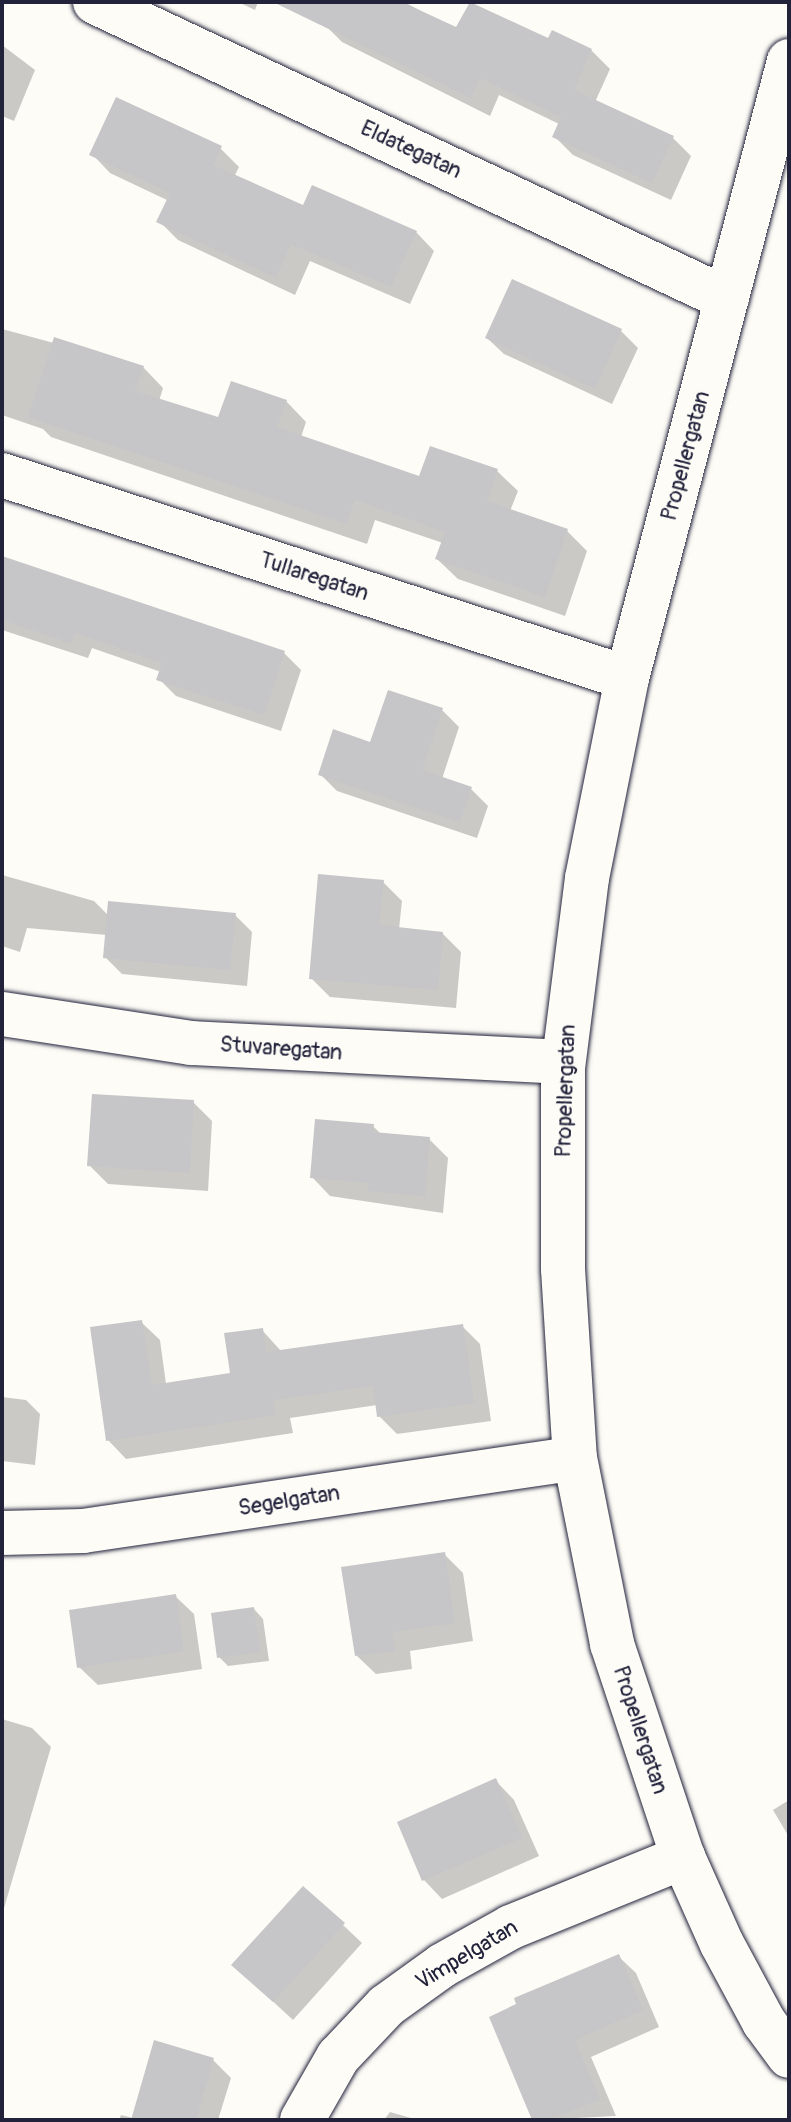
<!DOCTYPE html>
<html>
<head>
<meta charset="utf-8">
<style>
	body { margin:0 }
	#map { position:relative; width:791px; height:2122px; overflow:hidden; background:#fdfcf7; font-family:Pangolin,sans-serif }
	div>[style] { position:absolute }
	.shadow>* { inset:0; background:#0003 }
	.building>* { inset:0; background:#c6c6c8 }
	.roads { filter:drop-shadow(0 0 2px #22223b) drop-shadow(0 0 2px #22223b) }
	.minor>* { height:44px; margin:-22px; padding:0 22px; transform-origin:22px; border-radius:22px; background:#fdfcf7 }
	span { translate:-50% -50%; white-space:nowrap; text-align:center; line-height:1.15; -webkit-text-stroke:7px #fdfcf7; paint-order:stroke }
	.street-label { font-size:22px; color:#22223b }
	.frame { position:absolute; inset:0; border:4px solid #22223b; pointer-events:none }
</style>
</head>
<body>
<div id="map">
	<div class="shadow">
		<div style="clip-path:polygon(238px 2px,258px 2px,255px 10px)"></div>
		<div style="clip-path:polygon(333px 2px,404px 2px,457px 30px,591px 50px,610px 69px,595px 102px,673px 138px,691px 156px,671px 200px,573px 155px,554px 136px,559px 124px,499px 95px,490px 116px,342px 42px,323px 23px)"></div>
		<div style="clip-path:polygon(2px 45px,35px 70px,14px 121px,2px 116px)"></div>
		<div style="clip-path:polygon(220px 148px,239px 167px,234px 177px,304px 208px,416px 232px,434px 251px,410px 304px,310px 261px,295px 295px,178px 240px,159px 221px,169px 201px,110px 173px,92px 154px)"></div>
		<div style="clip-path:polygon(2px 329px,143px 367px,163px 388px,159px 401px,220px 420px,286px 401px,306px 422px,301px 437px,420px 479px,497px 471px,518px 491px,510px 511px,567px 531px,587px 551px,565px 616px,458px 579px,437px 559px,443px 543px,375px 520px,367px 544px,51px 437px,43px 429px,2px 415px)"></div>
		<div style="clip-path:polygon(621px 331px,638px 348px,612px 404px,504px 354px,487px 338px)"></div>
		<div style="clip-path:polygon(2px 558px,284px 653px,301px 670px,281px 731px,176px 696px,159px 679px,161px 672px,92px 648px,88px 658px,2px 630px)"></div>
		<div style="clip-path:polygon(442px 710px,459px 727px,442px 779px,471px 789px,488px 806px,477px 838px,337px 791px,320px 774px)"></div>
		<div style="clip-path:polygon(2px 875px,94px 901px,109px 916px,235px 915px,252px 932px,247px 986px,122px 974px,105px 957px,107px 935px,27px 928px,20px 952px,2px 946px)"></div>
		<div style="clip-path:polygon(383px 882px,402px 901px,399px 929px,442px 933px,461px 952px,456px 1008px,330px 997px,311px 978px)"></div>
		<div style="clip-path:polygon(193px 1102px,212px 1121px,208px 1191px,108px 1184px,90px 1166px)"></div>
		<div style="clip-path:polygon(373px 1126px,382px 1135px,429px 1139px,448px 1158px,443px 1213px,330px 1196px,312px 1177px)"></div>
		<div style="clip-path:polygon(141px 1322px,160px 1340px,166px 1384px,232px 1375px,262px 1330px,281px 1351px,462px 1326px,480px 1344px,491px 1421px,397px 1434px,379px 1416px,377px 1405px,290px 1418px,293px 1433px,126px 1459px,108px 1440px)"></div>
		<div style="clip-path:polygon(2px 1397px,26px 1400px,40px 1414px,35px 1465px,2px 1461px)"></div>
		<div style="clip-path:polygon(444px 1554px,463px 1573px,473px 1641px,410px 1651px,412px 1669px,376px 1674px,357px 1656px)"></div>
		<div style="clip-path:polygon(175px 1596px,194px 1614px,202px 1669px,98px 1685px,79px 1667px)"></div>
		<div style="clip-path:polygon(254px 1609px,263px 1619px,269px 1661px,228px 1666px,219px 1657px)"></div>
		<div style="clip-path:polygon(2px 1719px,32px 1728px,51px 1747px,2px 1915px)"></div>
		<div style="clip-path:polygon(496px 1781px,514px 1800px,539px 1856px,442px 1899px,424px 1880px)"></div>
		<div style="clip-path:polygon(789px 1800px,789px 1837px,773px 1810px)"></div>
		<div style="clip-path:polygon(343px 1925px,362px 1943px,293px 2020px,253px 1983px)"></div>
		<div style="clip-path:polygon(618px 1956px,636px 1973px,659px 2027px,591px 2057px,616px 2116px,535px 2120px,491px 2018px)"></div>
		<div style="clip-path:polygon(213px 2060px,231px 2078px,218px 2120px,119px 2120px,121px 2115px,133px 2118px)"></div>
		<div style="clip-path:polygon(390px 2112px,418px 2120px,384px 2120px)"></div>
	</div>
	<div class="building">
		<div style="clip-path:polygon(273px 2px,402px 2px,456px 27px,470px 2px,548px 38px,552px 30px,592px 49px,574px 90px,674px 136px,652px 183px,552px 137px,561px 117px,480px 78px,471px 98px)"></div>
		<div style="clip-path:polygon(116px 97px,222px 146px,213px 165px,303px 205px,312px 185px,417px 231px,391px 287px,291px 244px,276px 278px,156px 222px,170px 193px,89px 155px)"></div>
		<div style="clip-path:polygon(512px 279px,622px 329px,595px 389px,485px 338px)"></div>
		<div style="clip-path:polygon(54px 337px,144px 366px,135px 391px,218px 417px,231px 381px,287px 400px,277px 427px,419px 476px,430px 446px,498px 469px,487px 501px,568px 529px,545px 597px,435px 559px,445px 532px,355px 500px,346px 524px,28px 417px)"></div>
		<div style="clip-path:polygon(2px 556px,285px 651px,264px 715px,156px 680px,162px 663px,75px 633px,71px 643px,2px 620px)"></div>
		<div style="clip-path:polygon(388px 690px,443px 708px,422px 770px,472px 787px,460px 822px,318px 775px,333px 729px,370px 742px)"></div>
		<div style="clip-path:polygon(318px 874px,384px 880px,379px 925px,443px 932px,438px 990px,309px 979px)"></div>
		<div style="clip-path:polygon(108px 901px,236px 913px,230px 970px,103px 958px)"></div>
		<div style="clip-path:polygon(92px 1094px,194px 1100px,190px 1173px,87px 1166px)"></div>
		<div style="clip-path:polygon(315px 1119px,374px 1124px,373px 1132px,430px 1137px,425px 1196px,368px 1191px,369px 1183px,310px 1178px)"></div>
		<div style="clip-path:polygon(142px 1320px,152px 1385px,230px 1373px,224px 1333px,263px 1328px,266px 1352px,463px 1324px,474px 1403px,377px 1417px,373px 1386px,273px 1400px,276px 1415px,106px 1441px,90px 1327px)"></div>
		<div style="clip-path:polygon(445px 1552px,455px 1623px,392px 1632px,395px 1651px,355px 1656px,341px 1567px)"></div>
		<div style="clip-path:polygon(176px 1594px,184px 1651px,77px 1668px,69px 1610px)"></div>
		<div style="clip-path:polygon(254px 1607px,260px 1652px,217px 1658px,211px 1613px)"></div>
		<div style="clip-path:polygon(496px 1778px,522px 1838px,422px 1881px,397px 1822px)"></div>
		<div style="clip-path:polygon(303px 1886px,345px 1923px,273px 2002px,231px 1965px)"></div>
		<div style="clip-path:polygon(619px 1954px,643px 2010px,575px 2040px,600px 2099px,549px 2120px,532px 2120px,489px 2017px,516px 2004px,514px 1998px)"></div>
		<div style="clip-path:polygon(154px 2040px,214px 2058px,196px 2120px,131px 2120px)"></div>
	</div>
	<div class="roads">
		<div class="minor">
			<div style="left:95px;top:2px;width:698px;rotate:25.17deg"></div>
			<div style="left:789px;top:61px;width:638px;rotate:104.71deg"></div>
			<div style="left:627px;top:678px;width:204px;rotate:101.3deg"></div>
			<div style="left:587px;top:878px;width:191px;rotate:97.2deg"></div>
			<div style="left:563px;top:1067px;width:202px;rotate:90deg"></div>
			<div style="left:563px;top:1269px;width:189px;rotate:86.4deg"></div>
			<div style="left:575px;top:1458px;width:190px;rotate:78.7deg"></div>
			<div style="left:612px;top:1644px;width:225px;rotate:71.6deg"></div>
			<div style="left:683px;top:1857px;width:95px;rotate:65.9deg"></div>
			<div style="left:722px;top:1944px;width:89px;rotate:61.7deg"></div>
			<div style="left:764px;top:2022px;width:42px;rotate:53.7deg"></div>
			<div style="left:2px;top:475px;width:657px;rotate:17.99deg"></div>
			<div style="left:2px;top:1014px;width:191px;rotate:8.7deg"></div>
			<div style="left:191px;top:1043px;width:372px;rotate:2.9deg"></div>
			<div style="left:2px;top:1533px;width:81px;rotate:-1.4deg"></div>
			<div style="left:83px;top:1531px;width:497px;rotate:-8.4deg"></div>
			<div style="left:302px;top:2120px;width:73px;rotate:-60.3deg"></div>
			<div style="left:338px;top:2057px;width:70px;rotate:-46.7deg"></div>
			<div style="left:386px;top:2006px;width:70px;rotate:-35.7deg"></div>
			<div style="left:443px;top:1965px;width:78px;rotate:-29.2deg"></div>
			<div style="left:511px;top:1927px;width:186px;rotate:-22.1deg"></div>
		</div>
	</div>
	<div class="street-label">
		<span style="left:411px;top:150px;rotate:25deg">Eldategatan</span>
		<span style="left:686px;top:456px;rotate:-75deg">Propellergatan</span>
		<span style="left:314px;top:577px;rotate:18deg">Tullaregatan</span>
		<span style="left:281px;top:1049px;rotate:4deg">Stuvaregatan</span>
		<span style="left:566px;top:1091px;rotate:-88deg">Propellergatan</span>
		<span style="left:289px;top:1501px;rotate:-9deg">Segelgatan</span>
		<span style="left:640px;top:1730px;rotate:72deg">Propellergatan</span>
		<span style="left:467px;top:1955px;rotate:-31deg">Vimpelgatan</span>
	</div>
	<div class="frame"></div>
</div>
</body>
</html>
